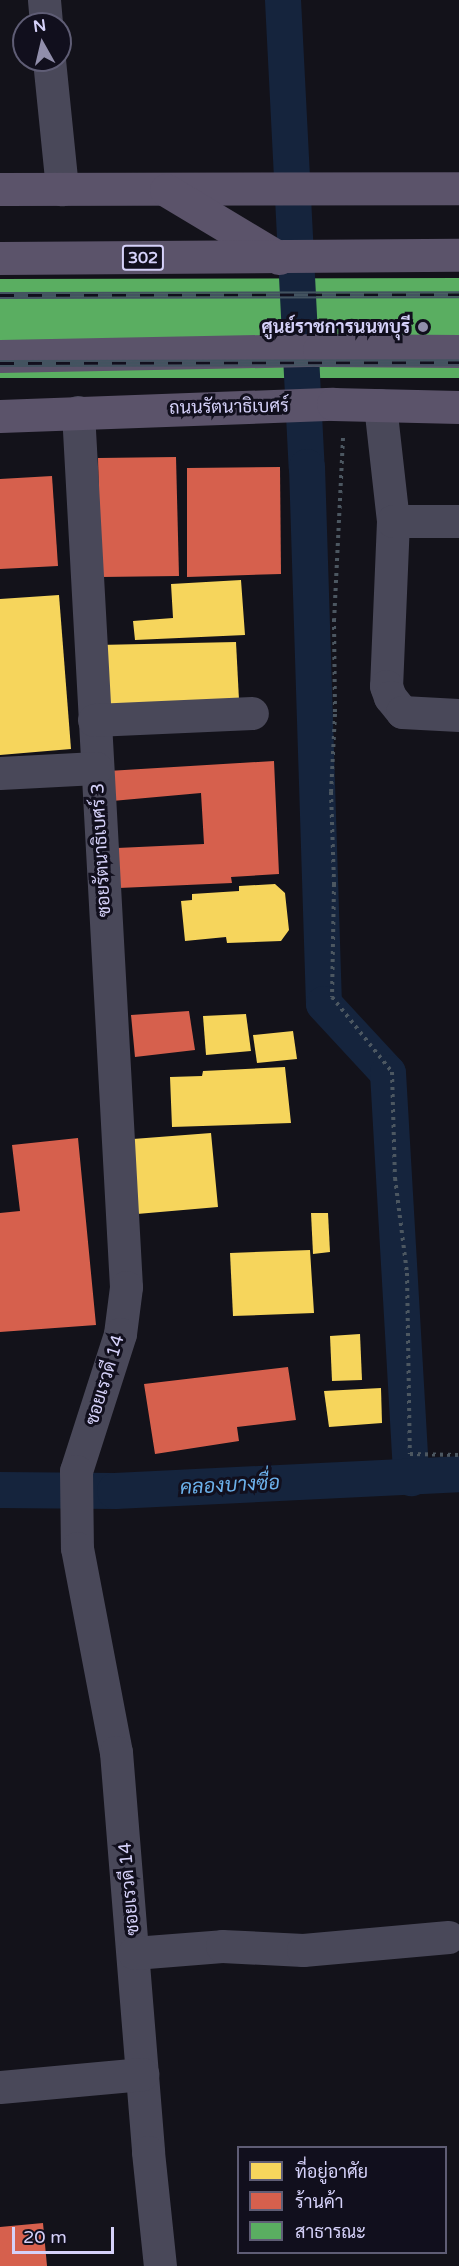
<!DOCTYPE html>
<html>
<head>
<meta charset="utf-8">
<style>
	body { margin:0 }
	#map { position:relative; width:459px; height:2266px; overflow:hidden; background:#13121a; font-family:"Varela Round",Sarabun,sans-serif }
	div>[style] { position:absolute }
	.homes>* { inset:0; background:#f6d55c }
	.shops>* { inset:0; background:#d6604d }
	.public>* { inset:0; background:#5aae61 }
	.canal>* { height:36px; margin:-18px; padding:0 18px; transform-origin:18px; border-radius:18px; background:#15243d }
	.path>* { height:4px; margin-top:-2px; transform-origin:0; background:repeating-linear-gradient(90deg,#4c5761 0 3px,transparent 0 7.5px) }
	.minor>* { height:33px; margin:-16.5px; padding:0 16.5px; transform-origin:16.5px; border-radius:16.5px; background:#494859 }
	.major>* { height:33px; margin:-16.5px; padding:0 16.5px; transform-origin:16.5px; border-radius:16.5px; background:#5b536a }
	.rail>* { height:7px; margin-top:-3.5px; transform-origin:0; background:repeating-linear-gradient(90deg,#110f1d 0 14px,#435360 0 28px); box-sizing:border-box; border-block:2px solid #435360 }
	.dots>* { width:16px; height:16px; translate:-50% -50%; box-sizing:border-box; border:3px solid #110f1d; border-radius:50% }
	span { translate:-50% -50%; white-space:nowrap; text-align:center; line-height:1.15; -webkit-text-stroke:6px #110f1d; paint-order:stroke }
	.shield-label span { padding:2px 4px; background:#110f1d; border:2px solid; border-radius:4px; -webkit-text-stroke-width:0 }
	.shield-label { font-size:16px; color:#d5d1f9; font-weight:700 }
	.poi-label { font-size:18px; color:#d5d1f9; font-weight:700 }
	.right { translate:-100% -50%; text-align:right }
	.street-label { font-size:18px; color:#d5d1f9 }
	.water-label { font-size:20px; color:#6cb1eb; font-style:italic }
	.legend { position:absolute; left:237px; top:2146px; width:210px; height:108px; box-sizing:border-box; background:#110f1d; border:2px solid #5f5d75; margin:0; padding:8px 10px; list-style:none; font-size:18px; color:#d5d1f9 }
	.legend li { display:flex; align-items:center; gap:12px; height:30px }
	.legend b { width:30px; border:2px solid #5f5d75 }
	.north { position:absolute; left:12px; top:12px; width:60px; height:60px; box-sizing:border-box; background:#110f1d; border:2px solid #5f5d75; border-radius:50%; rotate:352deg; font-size:16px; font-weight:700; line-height:24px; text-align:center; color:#d5d1f9 }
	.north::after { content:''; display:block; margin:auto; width:21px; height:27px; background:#918eab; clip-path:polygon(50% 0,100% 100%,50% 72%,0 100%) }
	.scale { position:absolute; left:12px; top:2227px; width:102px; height:27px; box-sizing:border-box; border:3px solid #d5d1f9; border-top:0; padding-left:8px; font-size:18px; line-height:21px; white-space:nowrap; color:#d5d1f9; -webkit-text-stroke:4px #110f1d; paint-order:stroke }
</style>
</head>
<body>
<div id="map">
	<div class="homes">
		<div style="clip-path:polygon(241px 580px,245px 635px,135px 640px,133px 621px,173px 618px,171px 584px)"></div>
		<div style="clip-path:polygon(59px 595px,71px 749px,0 755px,0 599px)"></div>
		<div style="clip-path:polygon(236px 642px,239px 700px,102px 706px,98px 645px)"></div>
		<div style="clip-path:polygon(275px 884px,285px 893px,289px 930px,281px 941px,227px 943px,226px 937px,185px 941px,181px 901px,192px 900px,192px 894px,239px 891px,239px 886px)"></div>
		<div style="clip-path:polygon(246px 1014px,251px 1051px,206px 1055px,203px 1016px)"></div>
		<div style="clip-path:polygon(293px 1031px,297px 1059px,257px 1063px,253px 1035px)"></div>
		<div style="clip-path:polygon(285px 1067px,291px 1123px,172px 1127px,170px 1077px,202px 1076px,203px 1071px)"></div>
		<div style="clip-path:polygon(211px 1133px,218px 1207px,137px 1214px,133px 1139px)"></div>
		<div style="clip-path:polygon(311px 1213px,328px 1213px,330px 1252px,313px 1254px)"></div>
		<div style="clip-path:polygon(310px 1250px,314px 1313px,233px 1316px,230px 1253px)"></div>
		<div style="clip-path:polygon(360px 1334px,362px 1380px,332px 1381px,330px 1336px)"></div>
		<div style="clip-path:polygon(381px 1388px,382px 1423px,329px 1427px,324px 1391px)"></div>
	</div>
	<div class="shops">
		<div style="clip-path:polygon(176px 457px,179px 576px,101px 577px,98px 458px)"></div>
		<div style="clip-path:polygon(280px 467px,281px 574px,187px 577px,187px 468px)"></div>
		<div style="clip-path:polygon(52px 476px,58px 566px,0 569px,0 479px)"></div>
		<div style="clip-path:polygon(274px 761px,279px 874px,231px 877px,232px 883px,119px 888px,117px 848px,204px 844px,201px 793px,112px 801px,108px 771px)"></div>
		<div style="clip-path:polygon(189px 1011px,195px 1050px,135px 1057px,131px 1015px)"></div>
		<div style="clip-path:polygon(78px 1138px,96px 1325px,0 1332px,0 1213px,20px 1211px,12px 1145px)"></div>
		<div style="clip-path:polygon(288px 1367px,296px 1420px,237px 1427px,239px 1441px,155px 1454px,144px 1384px)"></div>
		<div style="clip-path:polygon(43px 2223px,47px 2266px,0 2266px,0 2227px)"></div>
	</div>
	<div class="public">
		<div style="clip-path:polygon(459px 278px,459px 378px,0 378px,0 279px)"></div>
	</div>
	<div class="canal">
		<div style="left:283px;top:0;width:468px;rotate:87.1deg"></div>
		<div style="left:307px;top:467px;width:537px;rotate:88.19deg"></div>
		<div style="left:324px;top:1004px;width:94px;rotate:47.2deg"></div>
		<div style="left:388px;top:1073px;width:406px;rotate:86.7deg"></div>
		<div style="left:0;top:1490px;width:115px;rotate:0.5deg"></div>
		<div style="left:115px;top:1491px;width:344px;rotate:-2.8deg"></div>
	</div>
	<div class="path">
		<div style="left:343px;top:438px;width:181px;rotate:92.8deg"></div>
		<div style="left:334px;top:619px;width:95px;rotate:89.4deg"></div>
		<div style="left:335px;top:714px;width:78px;rotate:92.9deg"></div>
		<div style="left:331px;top:792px;width:92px;rotate:88.1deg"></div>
		<div style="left:334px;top:884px;width:113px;rotate:91deg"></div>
		<div style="left:332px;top:997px;width:96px;rotate:51.3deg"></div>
		<div style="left:392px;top:1072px;width:106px;rotate:88.4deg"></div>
		<div style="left:395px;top:1178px;width:96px;rotate:82.8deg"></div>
		<div style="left:407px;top:1273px;width:181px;rotate:89.1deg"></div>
		<div style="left:410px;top:1454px;width:49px;rotate:1.2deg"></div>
	</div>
	<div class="minor">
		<div style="left:44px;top:0;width:24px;rotate:85deg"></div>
		<div style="left:49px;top:60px;width:130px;rotate:84.2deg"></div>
		<div style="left:380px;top:405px;width:117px;rotate:83.6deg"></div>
		<div style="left:393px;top:521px;width:165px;rotate:92.4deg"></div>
		<div style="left:386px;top:686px;width:12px;rotate:70deg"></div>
		<div style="left:390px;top:697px;width:19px;rotate:51deg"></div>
		<div style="left:402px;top:712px;width:57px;rotate:3deg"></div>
		<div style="left:78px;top:412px;width:876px;rotate:86.86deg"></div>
		<div style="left:126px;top:1287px;width:47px;rotate:97.3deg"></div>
		<div style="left:120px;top:1334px;width:144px;rotate:107.8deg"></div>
		<div style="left:76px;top:1471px;width:77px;rotate:89.3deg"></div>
		<div style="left:77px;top:1548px;width:208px;rotate:79.2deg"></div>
		<div style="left:116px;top:1752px;width:401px;rotate:85.4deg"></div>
		<div style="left:148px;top:2152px;width:115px;rotate:84deg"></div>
		<div style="left:393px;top:521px;width:66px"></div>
		<div style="left:94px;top:720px;width:158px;rotate:-2.5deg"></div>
		<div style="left:0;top:773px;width:96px;rotate:-3deg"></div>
		<div style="left:134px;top:1953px;width:88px;rotate:-4.5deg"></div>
		<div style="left:222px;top:1946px;width:81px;rotate:2.8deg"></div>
		<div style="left:303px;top:1950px;width:146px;rotate:-5.1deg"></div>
		<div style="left:0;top:2087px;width:143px;rotate:-5.2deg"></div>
	</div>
	<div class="major">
		<div style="left:0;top:189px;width:459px;rotate:-0.1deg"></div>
		<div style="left:166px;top:190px;width:132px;rotate:31deg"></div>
		<div style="left:0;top:258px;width:459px;rotate:-0.4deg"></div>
		<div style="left:0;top:356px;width:319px;rotate:-1.1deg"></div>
		<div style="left:319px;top:350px;width:140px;rotate:0.4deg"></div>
		<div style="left:0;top:416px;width:333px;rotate:-2.1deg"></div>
		<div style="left:333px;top:404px;width:126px;rotate:1.4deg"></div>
	</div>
	<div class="rail">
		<div style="left:0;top:295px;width:459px;rotate:-0.1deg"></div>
		<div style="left:0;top:363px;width:459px;rotate:-0.1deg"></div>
	</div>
	<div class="dots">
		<div style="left:423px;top:327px;background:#918eab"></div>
	</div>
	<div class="shield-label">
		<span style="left:143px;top:258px">302</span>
	</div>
	<div class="poi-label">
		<span class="right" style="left:410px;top:327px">ศูนย์ราชการนนทบุรี</span>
	</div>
	<div class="street-label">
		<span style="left:229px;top:407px;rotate:-1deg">ถนนรัตนาธิเบศร์</span>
		<span style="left:101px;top:850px;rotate:-93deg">ซอยรัตนาธิเบศร์ 3</span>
		<span style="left:105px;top:1380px;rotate:-73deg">ซอยเรวดี 14</span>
		<span style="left:129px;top:1889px;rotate:-95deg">ซอยเรวดี 14</span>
	</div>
	<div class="water-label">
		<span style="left:230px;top:1486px;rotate:-3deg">คลองบางซื่อ</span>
	</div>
	<ul class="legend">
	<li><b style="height:16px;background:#f6d55c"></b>ที่อยู่อาศัย</li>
	<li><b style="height:16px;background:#d6604d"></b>ร้านค้า</li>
	<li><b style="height:16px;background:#5aae61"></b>สาธารณะ</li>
	</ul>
	<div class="north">N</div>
	<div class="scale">20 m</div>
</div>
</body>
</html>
